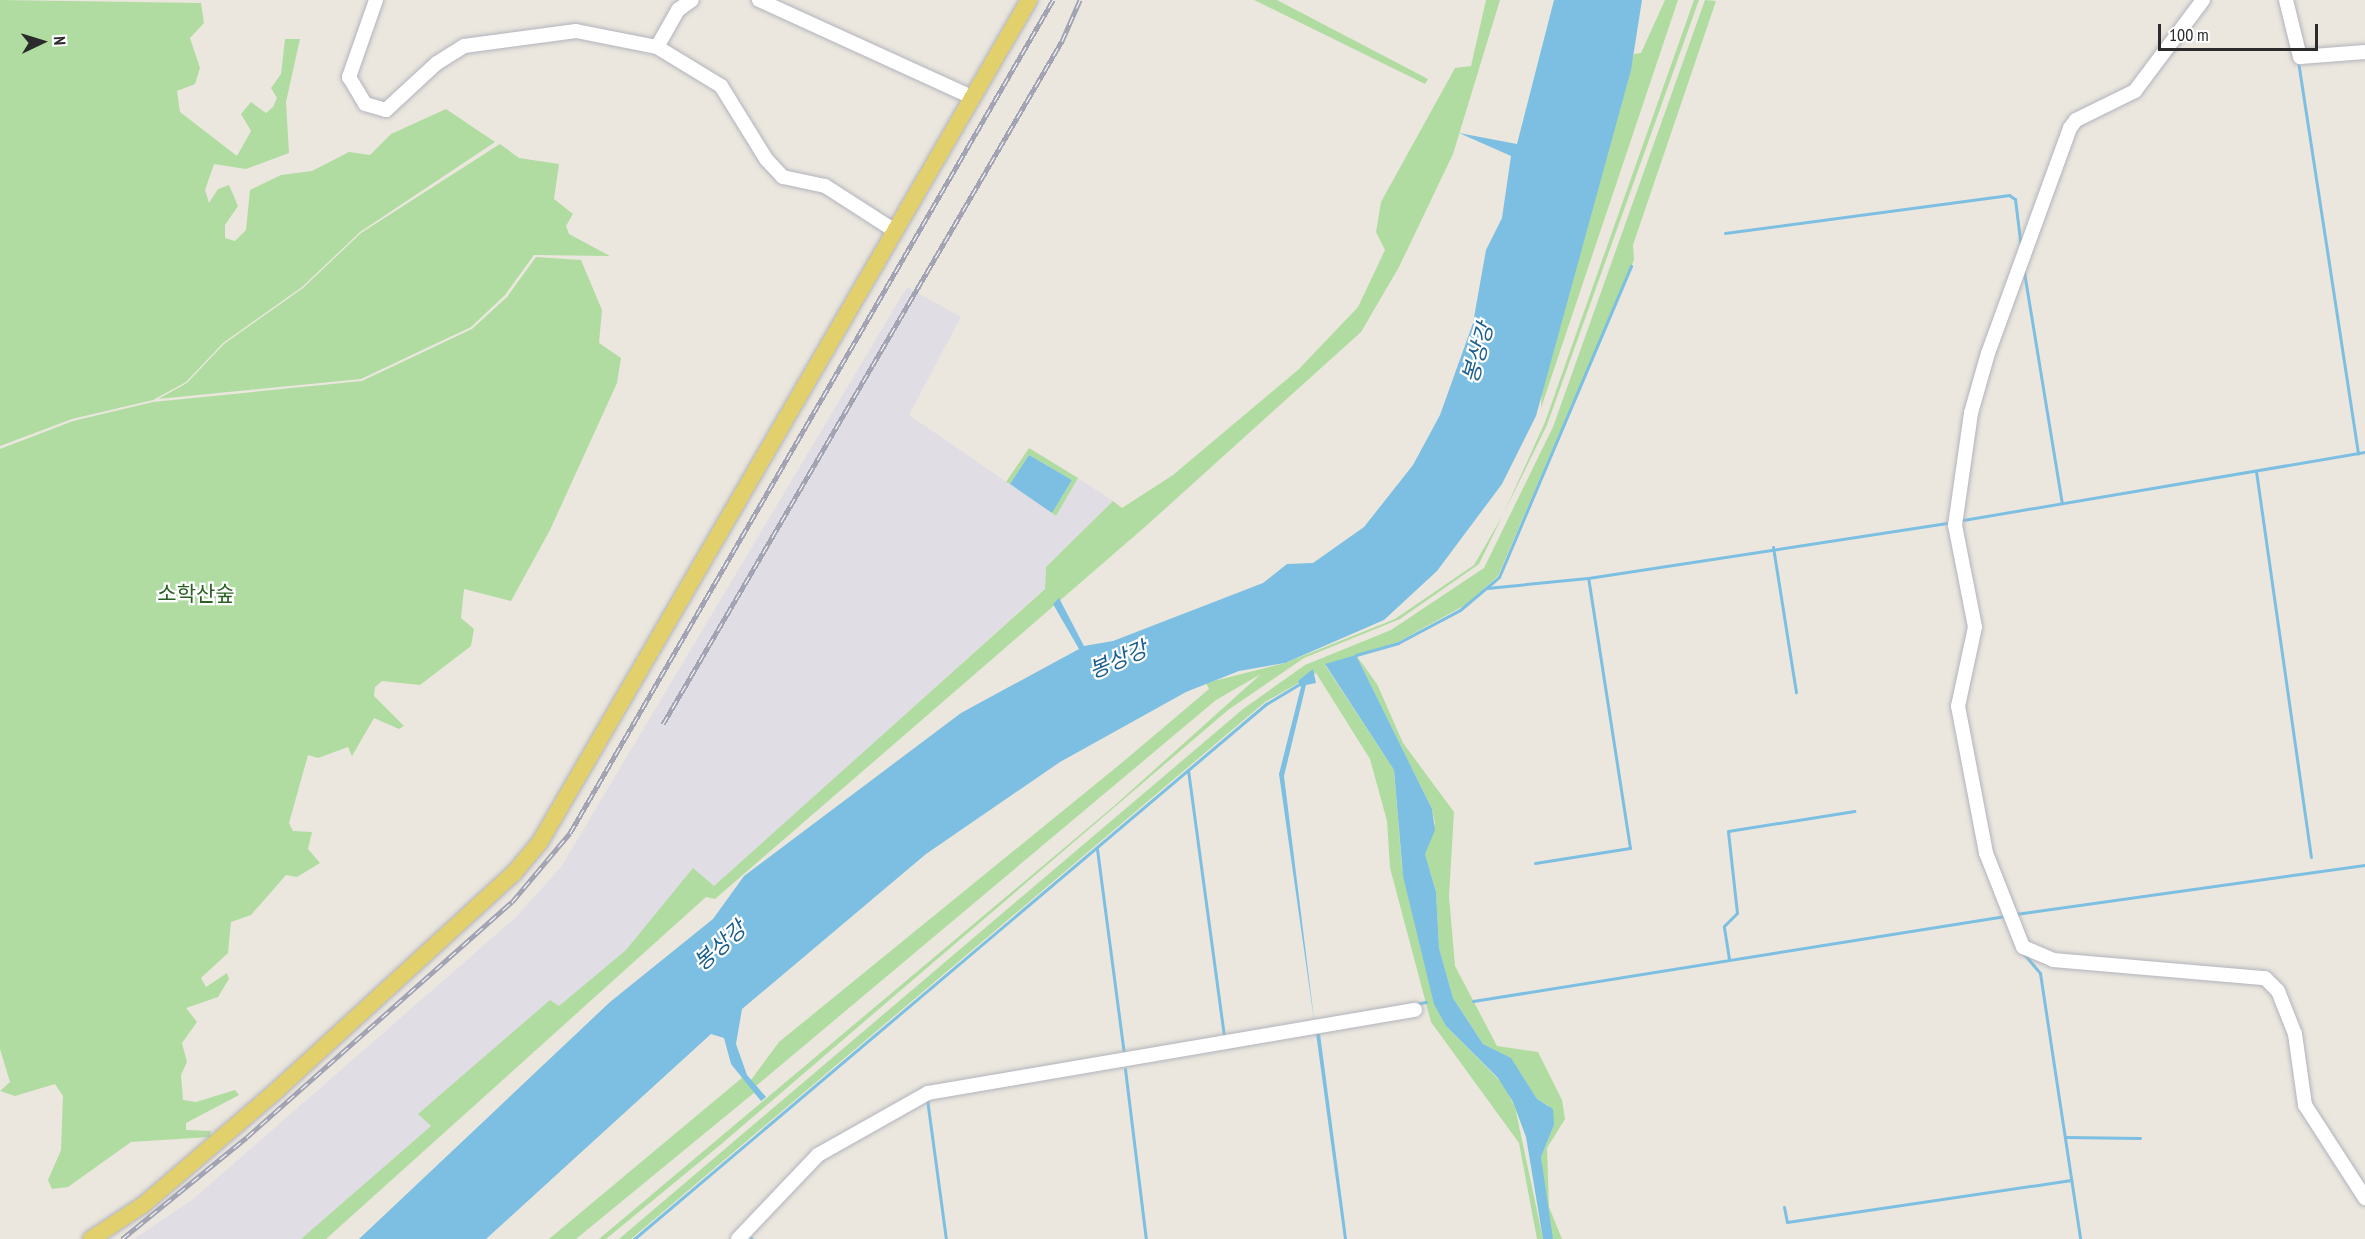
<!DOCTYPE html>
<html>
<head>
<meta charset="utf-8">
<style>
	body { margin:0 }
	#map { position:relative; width:2365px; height:1239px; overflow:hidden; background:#ebe7de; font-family:"PT Sans Narrow","Noto Sans KR",sans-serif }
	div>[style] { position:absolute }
	.industrial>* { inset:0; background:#e0dee4 }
	.green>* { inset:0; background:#b0dca1 }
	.water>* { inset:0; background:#7cbfe2 }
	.stream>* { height:3px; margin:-1.5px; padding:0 1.5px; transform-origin:1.5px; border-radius:1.5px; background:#7cbfe2 }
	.roads { filter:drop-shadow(0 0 2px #b2b3bd) drop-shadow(0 0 2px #b2b3bd) }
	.minor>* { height:14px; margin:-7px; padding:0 7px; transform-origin:7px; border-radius:7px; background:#fff }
	.major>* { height:16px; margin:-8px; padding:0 8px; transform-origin:8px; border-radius:8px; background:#e2d06c }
	.rail>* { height:5px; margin-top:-2.5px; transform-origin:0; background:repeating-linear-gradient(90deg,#fff 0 9px,#a2a3b3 0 18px); box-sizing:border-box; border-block:2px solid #a2a3b3 }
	span { translate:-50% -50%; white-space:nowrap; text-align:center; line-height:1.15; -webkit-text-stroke:4.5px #fff; paint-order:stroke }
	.park-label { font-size:21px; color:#2a6122 }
	.water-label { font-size:22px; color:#1b5e8e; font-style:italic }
	.north { position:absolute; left:12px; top:12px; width:60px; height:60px; -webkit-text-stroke:4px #fff; paint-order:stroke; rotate:86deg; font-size:16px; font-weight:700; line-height:24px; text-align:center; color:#2b2b2b }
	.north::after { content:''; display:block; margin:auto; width:21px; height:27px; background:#2b2b2b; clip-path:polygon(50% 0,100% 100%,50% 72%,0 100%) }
	.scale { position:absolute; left:2158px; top:24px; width:160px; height:27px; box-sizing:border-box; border:3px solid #2b2b2b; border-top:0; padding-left:8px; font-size:18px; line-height:21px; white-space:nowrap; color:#2b2b2b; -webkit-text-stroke:4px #fff; paint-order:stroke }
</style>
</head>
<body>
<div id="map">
	<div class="industrial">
		<div style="clip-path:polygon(907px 287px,961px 317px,909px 415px,1055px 515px,1078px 478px,1113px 501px,1046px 567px,1045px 588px,714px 887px,303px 1239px,134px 1239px,192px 1200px,516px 917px,561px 867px)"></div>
	</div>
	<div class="green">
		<div style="clip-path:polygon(0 0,201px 3px,204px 23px,190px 38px,200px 68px,195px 84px,177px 91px,180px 112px,237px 156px,251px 131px,241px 114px,251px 102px,266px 113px,273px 107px,277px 98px,271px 88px,281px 74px,285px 39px,300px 39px,286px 102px,289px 153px,246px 169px,214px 164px,205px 190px,209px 203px,218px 189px,229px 185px,238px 206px,225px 225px,225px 238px,235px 241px,246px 230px,250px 190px,281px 175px,312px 171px,349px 152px,370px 155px,391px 134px,446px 109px,495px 142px,360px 232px,302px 287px,223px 343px,186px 382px,153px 400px,72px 419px,0 446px)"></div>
		<div style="clip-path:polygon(1254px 0,1277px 0,1428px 79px,1425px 84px)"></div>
		<div style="clip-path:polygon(1486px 0,1500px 0,1453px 154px,1399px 267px,1361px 332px,1146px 526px,715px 899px,706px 897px,326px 1239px,301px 1239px,431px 1126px,418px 1114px,550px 1000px,559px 1006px,626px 950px,693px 868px,714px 886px,1045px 589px,1046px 567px,1113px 501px,1122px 508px,1173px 475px,1299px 369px,1358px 307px,1385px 250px,1376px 232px,1381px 202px,1455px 68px,1471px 66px)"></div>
		<div style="clip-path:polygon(1665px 0,1678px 0,1541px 408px,1542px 384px,1634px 54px,1641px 53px)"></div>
		<div style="clip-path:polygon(1694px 0,1699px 0,1547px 425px,1479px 564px,1400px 619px,1304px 658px,1228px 710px,719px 1146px,606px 1239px,599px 1239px,1114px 806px,1261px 674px,1216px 700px,756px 1086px,751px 1080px,779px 1042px,1124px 761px,1209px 689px,1206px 683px,1285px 663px,1395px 619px,1474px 565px,1503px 515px,1545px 422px)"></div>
		<div style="clip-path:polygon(1705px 0,1716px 1px,1633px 245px,1634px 260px,1498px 576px,1467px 604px,1398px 642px,1325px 665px,1394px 770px,1402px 868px,1435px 1004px,1446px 1026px,1502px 1083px,1515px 1107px,1543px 1239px,1537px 1239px,1519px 1143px,1431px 1022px,1390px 868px,1387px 821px,1370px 759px,1316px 673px,1265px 702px,631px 1239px,619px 1239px,1243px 709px,1305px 665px,1391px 630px,1484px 568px,1553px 427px)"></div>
		<div style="clip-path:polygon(500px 144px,519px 158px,559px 164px,554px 199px,573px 214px,566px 226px,569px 234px,610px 256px,534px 255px,505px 295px,471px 327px,361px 379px,158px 399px,187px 383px,224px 344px,303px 288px,361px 233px)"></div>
		<div style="clip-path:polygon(536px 257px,581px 260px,602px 310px,599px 343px,621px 358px,617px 383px,550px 530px,511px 601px,464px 589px,461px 618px,474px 629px,471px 646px,420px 685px,382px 681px,375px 687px,374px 696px,404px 726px,399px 729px,374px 718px,352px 756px,348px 747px,318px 758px,308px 755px,289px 823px,293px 831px,312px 832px,308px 849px,320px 863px,297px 877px,286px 875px,251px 915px,231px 922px,228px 953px,201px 978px,206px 987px,227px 973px,229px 979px,218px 997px,186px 1008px,197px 1022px,182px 1043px,187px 1062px,181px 1075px,183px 1100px,196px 1102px,235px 1090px,239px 1095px,186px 1123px,186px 1130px,211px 1131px,210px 1137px,131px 1142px,68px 1187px,52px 1189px,48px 1180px,61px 1150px,63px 1096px,55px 1084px,15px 1096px,0 1091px,10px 1082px,0 1049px,0 449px,73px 421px,153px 402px,362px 381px,472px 329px,507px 297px)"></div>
		<div style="clip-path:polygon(1029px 448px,1078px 478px,1056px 516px,1052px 513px,1072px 480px,1029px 455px,1010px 484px,1006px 482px)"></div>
		<div style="clip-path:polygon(1356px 655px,1377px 684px,1403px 743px,1454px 812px,1449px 896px,1455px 966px,1497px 1046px,1538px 1052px,1562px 1100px,1565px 1119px,1547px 1148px,1549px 1207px,1562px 1239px,1553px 1239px,1545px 1210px,1541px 1157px,1554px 1125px,1549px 1106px,1537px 1099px,1510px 1058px,1483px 1044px,1453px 998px,1439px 948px,1436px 892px,1425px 854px,1435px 823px,1432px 809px)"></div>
		<div style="clip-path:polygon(743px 1077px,755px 1092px,576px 1239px,549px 1239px)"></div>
	</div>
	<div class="water">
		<div style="clip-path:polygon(1554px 0,1642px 0,1631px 70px,1536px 416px,1502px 484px,1437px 571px,1384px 620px,1285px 663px,1239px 671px,1186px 692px,1060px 762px,926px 854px,742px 1009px,736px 1044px,747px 1075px,766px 1097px,761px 1101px,731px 1064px,724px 1038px,711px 1034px,486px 1239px,359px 1239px,610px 1002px,713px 919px,744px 876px,961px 713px,1079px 649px,1053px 604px,1059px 598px,1084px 646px,1113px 641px,1263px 583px,1287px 564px,1313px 563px,1364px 527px,1413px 465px,1440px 415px,1473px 323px,1486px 250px,1502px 218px,1511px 156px,1459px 133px,1517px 144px)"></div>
		<div style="clip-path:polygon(1029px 455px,1072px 480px,1052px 513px,1010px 484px)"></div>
		<div style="clip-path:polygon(1356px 655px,1432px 809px,1435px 830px,1425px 854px,1436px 892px,1439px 948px,1453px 998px,1483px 1044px,1511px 1058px,1537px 1099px,1553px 1109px,1554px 1125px,1541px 1157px,1553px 1239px,1543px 1239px,1526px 1137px,1513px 1102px,1498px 1078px,1446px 1026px,1434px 1004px,1403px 876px,1394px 770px,1325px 664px)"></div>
		<div style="clip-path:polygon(1313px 669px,1316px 683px,1306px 685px,1284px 776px,1315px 1027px,1279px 774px,1301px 687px,1298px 681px)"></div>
		<div style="clip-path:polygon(1316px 1033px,1320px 1034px,1347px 1239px,1344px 1239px)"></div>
	</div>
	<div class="stream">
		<div style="left:2298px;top:61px;width:397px;rotate:81.3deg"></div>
		<div style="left:1725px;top:233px;width:287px;rotate:-7.6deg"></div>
		<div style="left:2009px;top:195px;width:7px;rotate:34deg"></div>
		<div style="left:2015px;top:199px;width:49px;rotate:83deg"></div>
		<div style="left:2024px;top:272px;width:234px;rotate:80.7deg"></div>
		<div style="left:2256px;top:471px;width:390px;rotate:81.9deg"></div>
		<div style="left:1963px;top:520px;width:408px;rotate:-9.6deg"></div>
		<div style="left:1773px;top:547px;width:147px;rotate:81deg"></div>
		<div style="left:1487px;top:588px;width:101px;rotate:-5.7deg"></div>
		<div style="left:1588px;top:578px;width:368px;rotate:-8.7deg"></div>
		<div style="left:1356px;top:655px;width:44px;rotate:-15.9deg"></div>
		<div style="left:1398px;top:643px;width:70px;rotate:-28deg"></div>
		<div style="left:1460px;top:610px;width:51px;rotate:-40.2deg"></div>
		<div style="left:1499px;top:577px;width:338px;rotate:-67deg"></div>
		<div style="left:1188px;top:770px;width:269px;rotate:82.3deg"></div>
		<div style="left:1097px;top:849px;width:208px;rotate:82.5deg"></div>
		<div style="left:1535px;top:863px;width:96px;rotate:-9deg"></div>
		<div style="left:1630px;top:848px;width:273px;rotate:-98.8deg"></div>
		<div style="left:2015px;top:914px;width:353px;rotate:-8deg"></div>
		<div style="left:2024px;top:954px;width:25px;rotate:50deg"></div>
		<div style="left:2040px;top:973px;width:269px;rotate:81.4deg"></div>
		<div style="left:1729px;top:959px;width:33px;rotate:-99deg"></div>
		<div style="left:1724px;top:926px;width:18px;rotate:-45deg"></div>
		<div style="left:1737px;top:913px;width:82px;rotate:-96.3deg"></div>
		<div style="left:1728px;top:831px;width:128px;rotate:-9deg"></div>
		<div style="left:1473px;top:1001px;width:539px;rotate:-9.08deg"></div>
		<div style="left:1415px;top:1004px;width:11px;rotate:-10deg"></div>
		<div style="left:1125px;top:1069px;width:171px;rotate:83deg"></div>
		<div style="left:927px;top:1099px;width:141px;rotate:82.3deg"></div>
		<div style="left:2065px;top:1137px;width:75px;rotate:0.8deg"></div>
		<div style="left:1784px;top:1207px;width:15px;rotate:79deg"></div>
		<div style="left:1787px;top:1222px;width:287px;rotate:-8.4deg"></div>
		<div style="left:751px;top:1238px;width:1px;rotate:45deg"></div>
		<div style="left:634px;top:1239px;width:828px;rotate:-40.25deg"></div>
		<div style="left:1266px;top:704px;width:39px;rotate:-31deg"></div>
	</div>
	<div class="roads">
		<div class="minor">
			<div style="left:376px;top:0;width:82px;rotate:109.3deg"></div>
			<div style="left:349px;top:77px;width:31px;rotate:59deg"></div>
			<div style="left:365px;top:104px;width:22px;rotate:16deg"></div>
			<div style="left:386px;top:110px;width:69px;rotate:-42.7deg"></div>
			<div style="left:437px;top:63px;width:32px;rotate:-32deg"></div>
			<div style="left:464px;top:46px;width:113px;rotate:-7.6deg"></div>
			<div style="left:576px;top:31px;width:83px;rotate:11.2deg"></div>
			<div style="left:657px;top:47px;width:75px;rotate:31.4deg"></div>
			<div style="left:721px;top:86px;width:86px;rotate:58.3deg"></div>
			<div style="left:766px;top:159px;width:25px;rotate:47deg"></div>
			<div style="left:783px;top:177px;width:43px;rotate:12.1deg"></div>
			<div style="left:825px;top:186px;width:83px;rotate:32.7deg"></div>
			<div style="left:759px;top:0;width:234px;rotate:24.5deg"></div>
			<div style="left:2203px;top:0;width:114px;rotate:126.8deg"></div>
			<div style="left:2135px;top:91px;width:66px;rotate:153.8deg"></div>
			<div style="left:2076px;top:120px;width:10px;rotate:127deg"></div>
			<div style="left:2070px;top:128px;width:239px;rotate:110deg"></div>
			<div style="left:1988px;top:353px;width:62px;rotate:105.8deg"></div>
			<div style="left:1971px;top:413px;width:113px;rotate:98.1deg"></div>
			<div style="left:1955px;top:525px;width:104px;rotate:78.9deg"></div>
			<div style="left:1975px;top:627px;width:81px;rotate:102.1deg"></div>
			<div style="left:1958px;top:706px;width:150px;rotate:79.2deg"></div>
			<div style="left:1986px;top:853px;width:101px;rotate:68.5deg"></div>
			<div style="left:2023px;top:947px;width:33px;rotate:23deg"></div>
			<div style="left:2053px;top:960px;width:213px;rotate:4.9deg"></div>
			<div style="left:2265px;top:978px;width:18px;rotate:45deg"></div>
			<div style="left:2278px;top:991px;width:46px;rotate:68.4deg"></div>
			<div style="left:2295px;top:1034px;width:72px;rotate:82deg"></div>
			<div style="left:2305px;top:1105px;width:111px;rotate:57.2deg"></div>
			<div style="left:2286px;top:0;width:59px;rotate:76.2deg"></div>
			<div style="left:2300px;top:57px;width:65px;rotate:-4.4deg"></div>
			<div style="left:657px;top:47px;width:43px;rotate:-60.4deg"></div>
			<div style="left:678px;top:10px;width:17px;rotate:-36deg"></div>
			<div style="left:738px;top:1239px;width:116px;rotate:-46.4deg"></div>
			<div style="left:818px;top:1155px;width:126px;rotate:-29.4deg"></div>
			<div style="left:928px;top:1093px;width:494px;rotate:-9.7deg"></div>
		</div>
		<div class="major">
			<div style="left:91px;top:1239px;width:62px;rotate:-33.2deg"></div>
			<div style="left:143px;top:1205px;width:177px;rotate:-40.6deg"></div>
			<div style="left:277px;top:1090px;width:321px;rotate:-42.5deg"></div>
			<div style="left:514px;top:873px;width:40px;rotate:-50deg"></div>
			<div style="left:540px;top:842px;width:974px;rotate:-59.85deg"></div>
		</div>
	</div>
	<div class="rail">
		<div style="left:663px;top:724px;width:791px;rotate:-59.71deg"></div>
		<div style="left:1062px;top:41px;width:45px;rotate:-66.3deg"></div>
		<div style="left:122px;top:1239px;width:161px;rotate:-39.2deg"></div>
		<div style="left:247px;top:1137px;width:354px;rotate:-41.6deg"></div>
		<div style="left:512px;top:902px;width:90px;rotate:-50deg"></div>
		<div style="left:570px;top:833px;width:963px;rotate:-59.89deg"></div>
	</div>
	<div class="park-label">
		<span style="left:196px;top:594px">소학산숲</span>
	</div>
	<div class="water-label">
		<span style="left:1478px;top:353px;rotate:-74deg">봉상강</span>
		<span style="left:1118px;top:660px;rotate:-23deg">봉상강</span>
		<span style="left:720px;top:946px;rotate:-42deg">봉상강</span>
	</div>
	<div class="north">N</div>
	<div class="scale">100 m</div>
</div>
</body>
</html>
